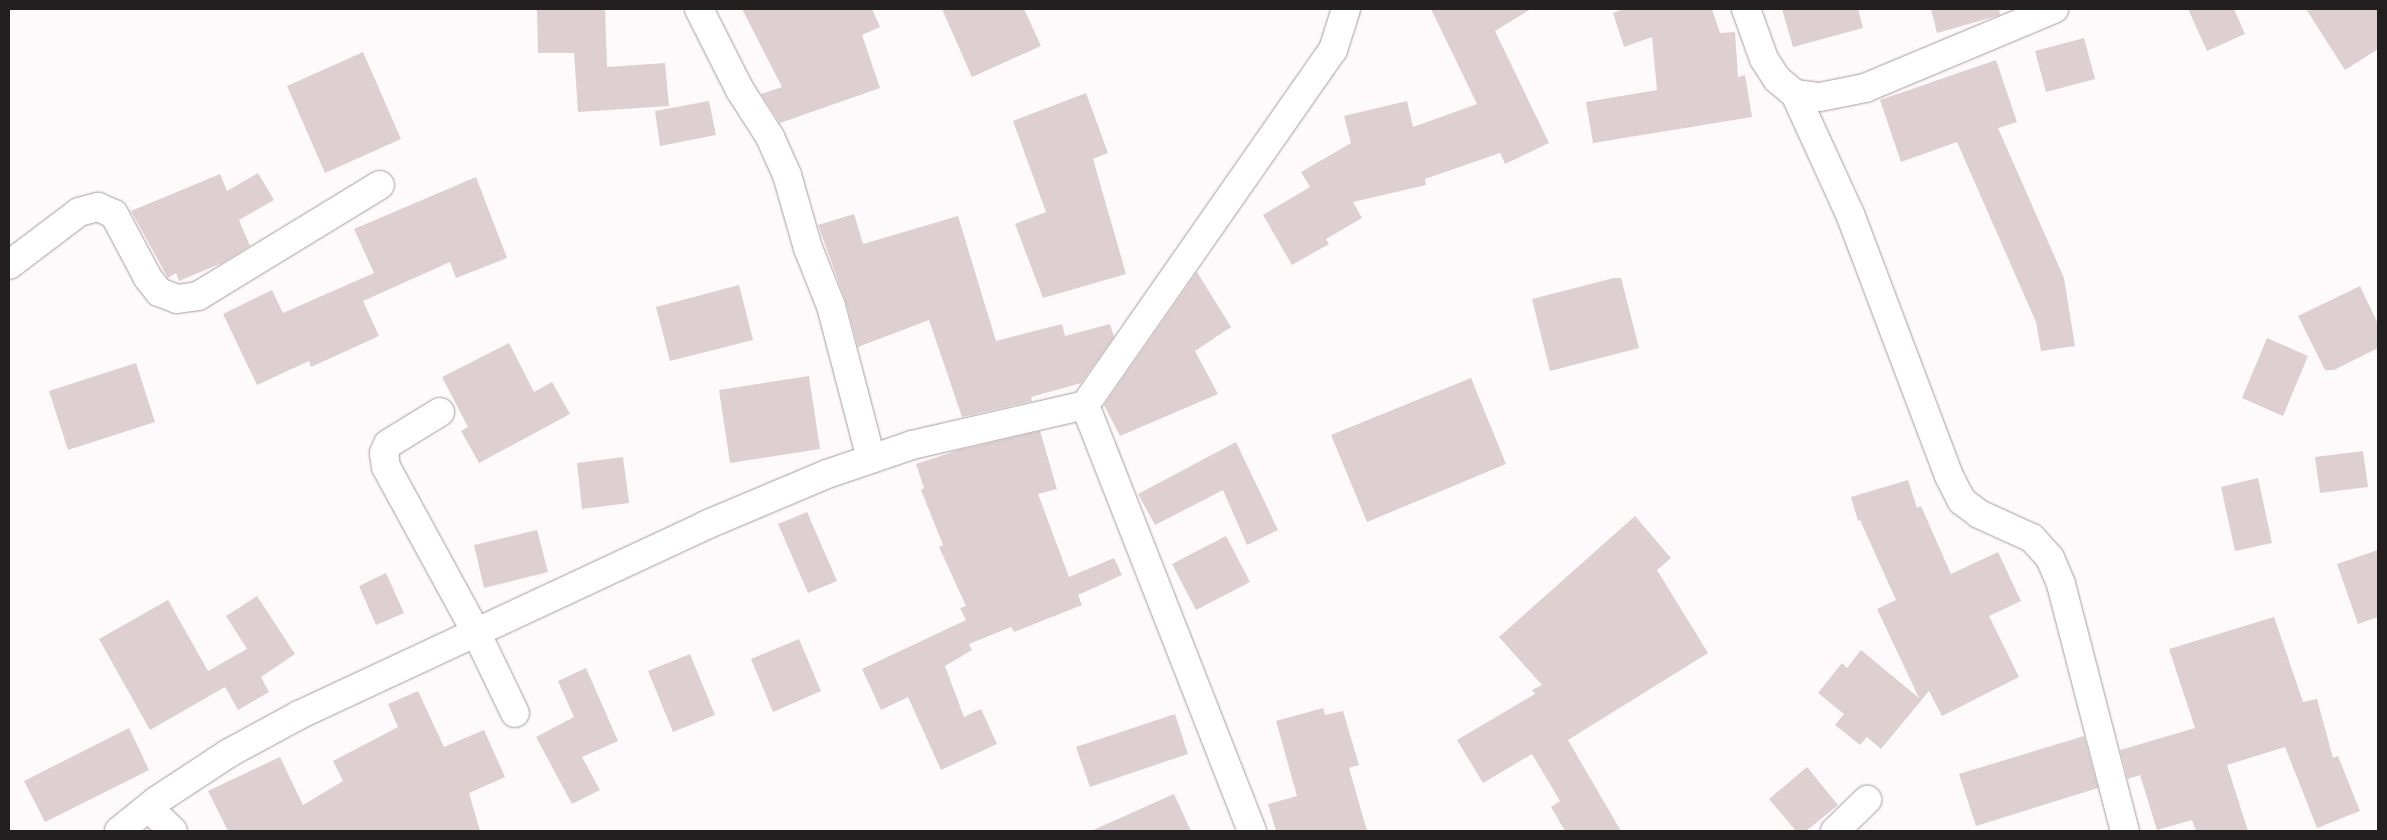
<!DOCTYPE html>
<html>
<head>
<meta charset="utf-8">
<style>
	body { margin:0 }
	#map { position:relative; width:2387px; height:840px; overflow:hidden; background:#fef9fb; font-family:"Archivo Narrow",sans-serif }
	div>[style] { position:absolute }
	.building>* { inset:0; background:#ded0d0 }
	.roads { filter:drop-shadow(0 0 1px #a69ba0) drop-shadow(0 0 1px #a69ba0) }
	.minor>* { height:28px; margin:-14px; padding:0 14px; transform-origin:14px; border-radius:14px; background:#fff }
	span { translate:-50% -50%; white-space:nowrap; text-align:center; line-height:1.15; -webkit-text-stroke:4.5px #fff; paint-order:stroke }
	.frame { position:absolute; inset:0; border:10px solid #231f21; pointer-events:none }
</style>
</head>
<body>
<div id="map">
	<div class="building">
		<div style="clip-path:polygon(537px 9px,605px 9px,607px 67px,665px 63px,669px 106px,578px 112px,574px 53px,538px 53px)"></div>
		<div style="clip-path:polygon(742px 9px,872px 9px,880px 27px,862px 35px,880px 88px,780px 123px,761px 94px,782px 87px)"></div>
		<div style="clip-path:polygon(942px 9px,1024px 9px,1041px 46px,972px 77px)"></div>
		<div style="clip-path:polygon(1431px 9px,1531px 9px,1495px 31px,1549px 143px,1505px 164px,1500px 153px,1425px 179px,1426px 185px,1353px 202px,1362px 218px,1326px 239px,1329px 244px,1292px 265px,1263px 215px,1310px 187px,1301px 172px,1351px 143px,1344px 116px,1407px 101px,1413px 127px,1477px 104px)"></div>
		<div style="clip-path:polygon(1624px 9px,1712px 9px,1720px 33px,1735px 32px,1738px 77px,1745px 75px,1752px 117px,1593px 143px,1586px 102px,1657px 90px,1652px 37px,1624px 47px,1613px 13px)"></div>
		<div style="clip-path:polygon(1782px 9px,1858px 9px,1863px 28px,1793px 47px)"></div>
		<div style="clip-path:polygon(1931px 9px,1999px 9px,2000px 15px,1937px 33px)"></div>
		<div style="clip-path:polygon(2188px 9px,2234px 9px,2245px 34px,2207px 51px)"></div>
		<div style="clip-path:polygon(2306px 9px,2378px 9px,2378px 49px,2345px 70px)"></div>
		<div style="clip-path:polygon(2084px 38px,2095px 79px,2046px 92px,2035px 51px)"></div>
		<div style="clip-path:polygon(363px 52px,401px 139px,325px 173px,287px 86px)"></div>
		<div style="clip-path:polygon(1996px 60px,2017px 122px,1998px 128px,2064px 278px,2075px 346px,2041px 351px,2036px 322px,1957px 142px,1901px 162px,1880px 100px)"></div>
		<div style="clip-path:polygon(1086px 93px,1108px 153px,1093px 159px,1126px 274px,1043px 298px,1015px 224px,1046px 212px,1013px 121px)"></div>
		<div style="clip-path:polygon(709px 101px,716px 135px,660px 146px,655px 111px)"></div>
		<div style="clip-path:polygon(258px 173px,274px 200px,239px 220px,250px 246px,222px 263px,179px 281px,176px 273px,168px 278px,131px 211px,220px 174px,227px 191px)"></div>
		<div style="clip-path:polygon(476px 177px,507px 258px,456px 278px,450px 262px,363px 301px,379px 336px,311px 367px,309px 361px,257px 385px,223px 314px,272px 290px,283px 313px,374px 273px,354px 229px)"></div>
		<div style="clip-path:polygon(854px 214px,863px 244px,958px 216px,996px 341px,1062px 324px,1065px 336px,1110px 324px,1114px 337px,1081px 383px,1031px 397px,1032px 401px,962px 417px,929px 320px,858px 347px,846px 302px,818px 225px)"></div>
		<div style="clip-path:polygon(1197px 272px,1231px 327px,1195px 351px,1218px 394px,1120px 436px,1104px 405px)"></div>
		<div style="clip-path:polygon(1614px 278px,1621px 278px,1639px 348px,1550px 371px,1532px 299px)"></div>
		<div style="clip-path:polygon(739px 285px,753px 340px,670px 361px,656px 307px)"></div>
		<div style="clip-path:polygon(2360px 286px,2378px 324px,2378px 348px,2334px 370px,2325px 370px,2298px 316px)"></div>
		<div style="clip-path:polygon(2267px 338px,2308px 356px,2283px 416px,2242px 398px)"></div>
		<div style="clip-path:polygon(509px 343px,534px 392px,552px 382px,570px 414px,479px 463px,461px 431px,468px 427px,442px 377px)"></div>
		<div style="clip-path:polygon(136px 363px,155px 422px,68px 450px,49px 391px)"></div>
		<div style="clip-path:polygon(809px 376px,820px 449px,730px 463px,719px 390px)"></div>
		<div style="clip-path:polygon(1471px 378px,1506px 464px,1367px 522px,1331px 435px)"></div>
		<div style="clip-path:polygon(1040px 431px,1057px 489px,1038px 494px,1069px 577px,1114px 558px,1122px 575px,1078px 595px,1082px 605px,1014px 632px,1011px 627px,969px 644px,972px 650px,945px 666px,964px 717px,981px 709px,997px 744px,941px 770px,908px 697px,881px 710px,862px 669px,966px 620px,960px 608px,966px 606px,939px 547px,943px 545px,921px 490px,924px 488px,916px 464px,959px 450px)"></div>
		<div style="clip-path:polygon(1236px 442px,1278px 530px,1247px 545px,1223px 490px,1155px 525px,1138px 494px)"></div>
		<div style="clip-path:polygon(2363px 451px,2368px 487px,2320px 493px,2315px 457px)"></div>
		<div style="clip-path:polygon(623px 457px,629px 503px,582px 509px,577px 463px)"></div>
		<div style="clip-path:polygon(2258px 478px,2272px 543px,2235px 551px,2221px 487px)"></div>
		<div style="clip-path:polygon(1908px 480px,1917px 508px,1921px 506px,1951px 574px,1998px 552px,2021px 601px,1989px 616px,2019px 677px,1942px 716px,1929px 691px,1881px 749px,1867px 737px,1860px 745px,1835px 725px,1844px 714px,1818px 693px,1842px 663px,1847px 668px,1861px 650px,1919px 698px,1877px 609px,1896px 600px,1860px 520px,1858px 521px,1851px 497px)"></div>
		<div style="clip-path:polygon(807px 512px,837px 581px,808px 593px,778px 524px)"></div>
		<div style="clip-path:polygon(1635px 516px,1671px 558px,1657px 570px,1708px 653px,1568px 740px,1621px 831px,1565px 831px,1551px 807px,1560px 801px,1532px 754px,1483px 783px,1457px 740px,1535px 694px,1532px 690px,1542px 685px,1499px 637px)"></div>
		<div style="clip-path:polygon(537px 530px,548px 572px,484px 588px,474px 545px)"></div>
		<div style="clip-path:polygon(1226px 536px,1250px 582px,1196px 610px,1172px 564px)"></div>
		<div style="clip-path:polygon(2378px 550px,2378px 617px,2358px 624px,2337px 564px)"></div>
		<div style="clip-path:polygon(386px 573px,404px 613px,376px 625px,359px 586px)"></div>
		<div style="clip-path:polygon(257px 596px,295px 654px,261px 677px,269px 692px,238px 710px,225px 687px,150px 730px,99px 639px,168px 600px,208px 671px,247px 649px,226px 616px)"></div>
		<div style="clip-path:polygon(2274px 617px,2303px 702px,2317px 699px,2333px 758px,2338px 756px,2360px 811px,2317px 828px,2285px 747px,2227px 765px,2248px 831px,2196px 831px,2192px 820px,2157px 830px,2140px 775px,2128px 779px,2120px 750px,2195px 728px,2169px 649px)"></div>
		<div style="clip-path:polygon(799px 639px,821px 691px,773px 712px,751px 659px)"></div>
		<div style="clip-path:polygon(690px 654px,715px 715px,673px 732px,648px 671px)"></div>
		<div style="clip-path:polygon(586px 668px,618px 741px,582px 757px,600px 790px,572px 804px,536px 737px,574px 717px,558px 681px)"></div>
		<div style="clip-path:polygon(418px 691px,444px 747px,484px 730px,505px 777px,469px 793px,480px 831px,228px 831px,208px 791px,280px 757px,303px 805px,343px 781px,333px 761px,398px 727px,388px 704px)"></div>
		<div style="clip-path:polygon(1323px 708px,1325px 715px,1343px 711px,1359px 765px,1349px 768px,1367px 831px,1276px 831px,1268px 804px,1297px 796px,1276px 721px)"></div>
		<div style="clip-path:polygon(1175px 714px,1188px 754px,1090px 787px,1076px 747px)"></div>
		<div style="clip-path:polygon(129px 728px,149px 770px,45px 822px,24px 781px)"></div>
		<div style="clip-path:polygon(2084px 736px,2098px 788px,1976px 826px,1959px 774px)"></div>
		<div style="clip-path:polygon(1807px 767px,1838px 805px,1806px 831px,1796px 831px,1769px 799px)"></div>
		<div style="clip-path:polygon(1174px 794px,1191px 831px,1091px 831px)"></div>
	</div>
	<div class="roads">
		<div class="minor">
			<div style="left:699px;top:9px;width:91px;rotate:63.2deg"></div>
			<div style="left:740px;top:90px;width:56px;rotate:57.4deg"></div>
			<div style="left:770px;top:137px;width:42px;rotate:65.9deg"></div>
			<div style="left:787px;top:175px;width:76px;rotate:74deg"></div>
			<div style="left:808px;top:248px;width:62px;rotate:68.4deg"></div>
			<div style="left:831px;top:306px;width:158px;rotate:75.3deg"></div>
			<div style="left:1746px;top:9px;width:53px;rotate:70.2deg"></div>
			<div style="left:1764px;top:59px;width:24px;rotate:57deg"></div>
			<div style="left:1777px;top:79px;width:23px;rotate:40deg"></div>
			<div style="left:1795px;top:94px;width:25px;rotate:7deg"></div>
			<div style="left:1820px;top:97px;width:46px;rotate:-11.3deg"></div>
			<div style="left:1865px;top:88px;width:205px;rotate:-22.7deg"></div>
			<div style="left:1795px;top:94px;width:132px;rotate:65.4deg"></div>
			<div style="left:1850px;top:214px;width:280px;rotate:69.3deg"></div>
			<div style="left:1949px;top:476px;width:28px;rotate:63deg"></div>
			<div style="left:1962px;top:501px;width:21px;rotate:37deg"></div>
			<div style="left:1979px;top:514px;width:58px;rotate:24.4deg"></div>
			<div style="left:2032px;top:538px;width:27px;rotate:48deg"></div>
			<div style="left:2050px;top:558px;width:28px;rotate:67deg"></div>
			<div style="left:2061px;top:584px;width:255px;rotate:75.5deg"></div>
			<div style="left:9px;top:265px;width:88px;rotate:-37.1deg"></div>
			<div style="left:79px;top:212px;width:20px;rotate:-15deg"></div>
			<div style="left:98px;top:207px;width:17px;rotate:24deg"></div>
			<div style="left:114px;top:214px;width:72px;rotate:62deg"></div>
			<div style="left:148px;top:278px;width:18px;rotate:52deg"></div>
			<div style="left:159px;top:292px;width:19px;rotate:21deg"></div>
			<div style="left:177px;top:299px;width:21px;rotate:-8deg"></div>
			<div style="left:198px;top:296px;width:213px;rotate:-31.4deg"></div>
			<div style="left:440px;top:412px;width:61px;rotate:148.4deg"></div>
			<div style="left:388px;top:444px;width:10px;rotate:114deg"></div>
			<div style="left:384px;top:453px;width:14px;rotate:82deg"></div>
			<div style="left:386px;top:467px;width:186px;rotate:61.4deg"></div>
			<div style="left:475px;top:630px;width:92px;rotate:64.3deg"></div>
			<div style="left:149px;top:808px;width:33px;rotate:44deg"></div>
			<div style="left:119px;top:831px;width:48px;rotate:-39deg"></div>
			<div style="left:156px;top:801px;width:87px;rotate:-33.3deg"></div>
			<div style="left:229px;top:753px;width:80px;rotate:-28.5deg"></div>
			<div style="left:299px;top:715px;width:449px;rotate:-25deg"></div>
			<div style="left:706px;top:525px;width:131px;rotate:-22.9deg"></div>
			<div style="left:827px;top:474px;width:90px;rotate:-18.8deg"></div>
			<div style="left:912px;top:445px;width:178px;rotate:-13deg"></div>
			<div style="left:1252px;top:831px;width:458px;rotate:-111.4deg"></div>
			<div style="left:1085px;top:405px;width:433px;rotate:-55.1deg"></div>
			<div style="left:1333px;top:50px;width:43px;rotate:-72.4deg"></div>
			<div style="left:1835px;top:831px;width:45px;rotate:-44.1deg"></div>
		</div>
	</div>
	<div class="frame"></div>
</div>
</body>
</html>
